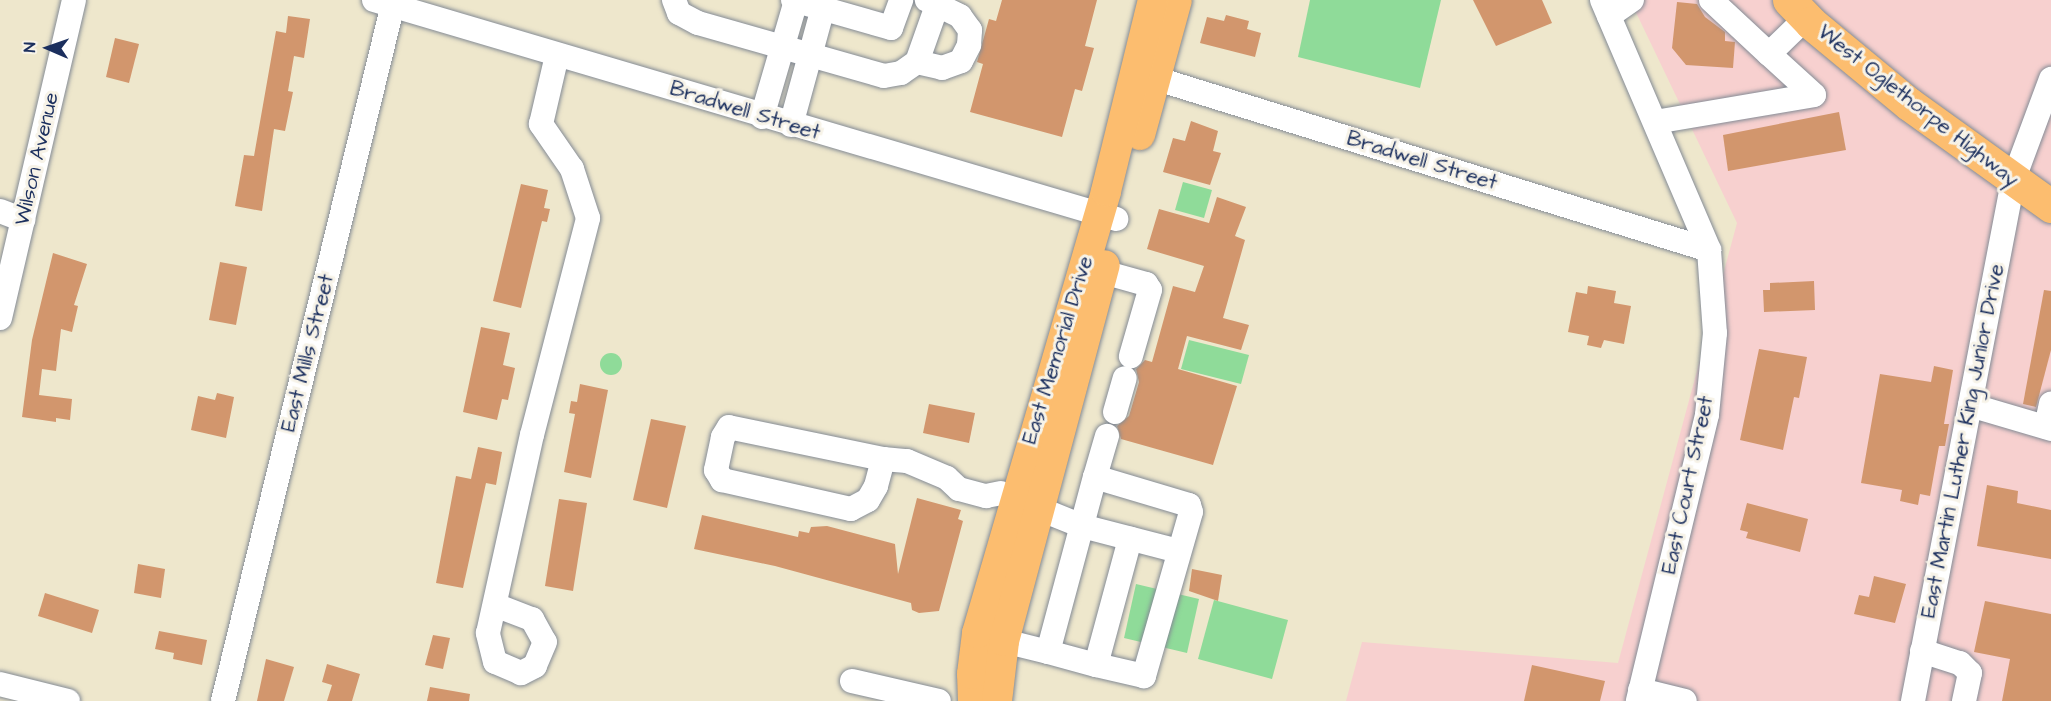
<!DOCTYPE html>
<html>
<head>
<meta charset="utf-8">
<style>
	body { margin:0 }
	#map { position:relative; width:2051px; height:701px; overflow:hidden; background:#eee7cc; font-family:"Architects Daughter",sans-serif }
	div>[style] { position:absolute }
	.built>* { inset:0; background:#f7d0cf }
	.green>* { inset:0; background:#8fdb99 }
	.round { border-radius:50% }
	.building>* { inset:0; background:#d2966d }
	.roads { filter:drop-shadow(0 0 2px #848b95) drop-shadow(0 0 2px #848b95) }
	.minor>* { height:24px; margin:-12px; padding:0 12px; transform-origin:12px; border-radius:12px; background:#fff }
	.major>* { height:30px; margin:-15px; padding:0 15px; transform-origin:15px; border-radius:15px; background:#fcbd6f }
	.highway>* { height:33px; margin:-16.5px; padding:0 16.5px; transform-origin:16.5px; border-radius:16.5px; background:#fcbd6f }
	span { translate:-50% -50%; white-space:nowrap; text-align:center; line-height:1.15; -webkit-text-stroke:6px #f7f3e8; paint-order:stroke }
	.street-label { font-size:21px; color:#1b2f5e }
	.north { position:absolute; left:18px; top:18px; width:60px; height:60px; -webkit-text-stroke:4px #f7f3e8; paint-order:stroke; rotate:272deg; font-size:16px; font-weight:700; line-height:24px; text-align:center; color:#1b2f5e }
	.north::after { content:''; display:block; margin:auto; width:21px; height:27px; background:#1b2f5e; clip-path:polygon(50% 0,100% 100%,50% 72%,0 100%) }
</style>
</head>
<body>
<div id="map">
	<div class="built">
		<div style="clip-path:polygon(1630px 0,2051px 0,2051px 701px,1346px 701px,1362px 642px,1618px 663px,1737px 223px)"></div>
	</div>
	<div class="green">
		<div style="clip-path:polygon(1310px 0,1441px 0,1420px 88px,1298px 57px)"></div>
		<div style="clip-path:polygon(1183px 182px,1212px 190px,1204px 218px,1175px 210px)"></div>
		<div style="clip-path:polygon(1189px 340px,1249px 355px,1241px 384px,1181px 369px)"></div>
		<div class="round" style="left:600px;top:353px;width:22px;height:22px"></div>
		<div style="clip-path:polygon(1136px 584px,1199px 599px,1187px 653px,1124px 638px)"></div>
		<div style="clip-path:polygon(1214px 600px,1288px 620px,1272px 679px,1198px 659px)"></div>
	</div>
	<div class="building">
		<div style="clip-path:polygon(1002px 0,1097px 0,1085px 46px,1094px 48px,1082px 91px,1075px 89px,1062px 137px,970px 112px,983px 64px,977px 62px,989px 19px,996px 21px)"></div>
		<div style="clip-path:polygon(1473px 0,1542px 0,1552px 23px,1496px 46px)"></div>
		<div style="clip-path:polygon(1677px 2px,1697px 4px,1705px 17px,1725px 32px,1725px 41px,1735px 42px,1733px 68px,1686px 65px,1672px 48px)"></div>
		<div style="clip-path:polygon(1226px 15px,1249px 21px,1247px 29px,1261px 33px,1255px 57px,1200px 43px,1207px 17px,1224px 21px)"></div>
		<div style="clip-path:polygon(288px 16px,310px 19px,304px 58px,294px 56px,288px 91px,293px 92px,285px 131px,274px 129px,262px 211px,235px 206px,244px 155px,254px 156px,276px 31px,286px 33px)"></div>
		<div style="clip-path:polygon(115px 38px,139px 44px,129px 83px,106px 77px)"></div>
		<div style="clip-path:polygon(1839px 112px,1846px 150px,1728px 171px,1723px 135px)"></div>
		<div style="clip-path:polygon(1191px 121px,1218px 131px,1213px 151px,1221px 153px,1210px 185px,1163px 172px,1173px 138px,1185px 141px)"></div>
		<div style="clip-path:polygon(521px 184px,548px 190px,544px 208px,550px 209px,547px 222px,542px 221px,521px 308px,493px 301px)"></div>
		<div style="clip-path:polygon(1217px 197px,1246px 207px,1235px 236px,1245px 240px,1223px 318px,1249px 325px,1241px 350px,1187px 336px,1178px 369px,1237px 386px,1213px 465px,1121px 439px,1117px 426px,1129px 416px,1139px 382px,1136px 369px,1145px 360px,1152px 362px,1173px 286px,1195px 292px,1204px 266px,1147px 249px,1159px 209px,1209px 223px)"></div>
		<div style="clip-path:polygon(53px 253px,87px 264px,74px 305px,78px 306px,72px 332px,61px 329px,56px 371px,42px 369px,39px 395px,72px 399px,70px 420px,56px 418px,56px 422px,22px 417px,32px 340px)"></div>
		<div style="clip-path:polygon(220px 262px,247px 267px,236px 325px,209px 320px)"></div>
		<div style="clip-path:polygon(1814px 281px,1815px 310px,1764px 312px,1763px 290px,1770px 290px,1770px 283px)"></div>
		<div style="clip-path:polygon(1588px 286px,1616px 291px,1614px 303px,1631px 306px,1624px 344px,1604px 340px,1601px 348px,1587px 345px,1589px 336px,1568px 332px,1576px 292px,1587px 294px)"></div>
		<div style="clip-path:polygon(2044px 290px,2051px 291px,2051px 350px,2036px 407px,2023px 404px)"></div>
		<div style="clip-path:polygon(481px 327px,510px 333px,503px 365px,515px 368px,508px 400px,502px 399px,497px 420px,463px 412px)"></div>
		<div style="clip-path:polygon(1759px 349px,1807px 357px,1799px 398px,1794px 397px,1783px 450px,1740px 440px)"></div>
		<div style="clip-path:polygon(1934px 366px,1953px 370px,1944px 424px,1949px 424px,1945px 446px,1939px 446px,1930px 496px,1920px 494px,1918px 505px,1900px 501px,1902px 490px,1861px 483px,1880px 374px,1931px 382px)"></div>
		<div style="clip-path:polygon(580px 384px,608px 390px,591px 478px,564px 472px,575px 414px,569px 413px,571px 401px,577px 402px)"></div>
		<div style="clip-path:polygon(217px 393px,234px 397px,226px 438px,191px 430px,198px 396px,215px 400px)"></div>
		<div style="clip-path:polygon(929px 404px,975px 413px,969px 443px,923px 433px)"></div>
		<div style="clip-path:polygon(651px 419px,686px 426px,667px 508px,633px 500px)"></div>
		<div style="clip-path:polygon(478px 447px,502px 452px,496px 485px,486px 483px,463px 588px,436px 583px,456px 476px,471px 479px)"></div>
		<div style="clip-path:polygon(1987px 485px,2018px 491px,2017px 503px,2051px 510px,2051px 559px,1977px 546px)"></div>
		<div style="clip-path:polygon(917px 498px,961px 510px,958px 519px,963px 521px,939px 611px,919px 613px,912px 610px,911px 603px,775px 566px,694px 549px,702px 515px,798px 537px,799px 531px,809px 533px,811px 527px,827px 526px,895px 544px,898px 574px)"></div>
		<div style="clip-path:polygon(559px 499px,587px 503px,573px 591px,545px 586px)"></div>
		<div style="clip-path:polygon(1747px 503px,1808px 519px,1800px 552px,1746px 538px,1748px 532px,1740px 530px)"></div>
		<div style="clip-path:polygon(138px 564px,165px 569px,161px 598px,134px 593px)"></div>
		<div style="clip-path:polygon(1192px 569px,1222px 575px,1218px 601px,1189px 591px)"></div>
		<div style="clip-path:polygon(1874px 576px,1906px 584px,1895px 623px,1854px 614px,1859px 595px,1869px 597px)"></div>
		<div style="clip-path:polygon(45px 593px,99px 610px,92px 633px,38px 616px)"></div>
		<div style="clip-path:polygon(1985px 601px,2051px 614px,2051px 701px,2002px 701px,2010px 659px,1974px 652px)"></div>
		<div style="clip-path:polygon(159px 631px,207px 640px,202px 665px,173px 659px,174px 653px,155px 649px)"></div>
		<div style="clip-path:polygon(433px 635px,450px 638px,443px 669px,425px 665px)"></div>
		<div style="clip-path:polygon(266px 659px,294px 667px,284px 701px,257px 701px)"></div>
		<div style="clip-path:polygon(327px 664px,360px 674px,352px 701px,327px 701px,332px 685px,322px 682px)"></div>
		<div style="clip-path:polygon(1532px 665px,1605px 681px,1600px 701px,1524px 701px)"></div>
		<div style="clip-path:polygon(430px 687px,470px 694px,469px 701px,427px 701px)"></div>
	</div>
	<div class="roads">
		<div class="minor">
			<div style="left:374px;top:0;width:774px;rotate:16.44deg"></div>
			<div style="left:674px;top:0;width:14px;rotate:69deg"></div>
			<div style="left:679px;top:13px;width:21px;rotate:28deg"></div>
			<div style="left:698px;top:23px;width:193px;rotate:15.9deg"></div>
			<div style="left:884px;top:76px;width:17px;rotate:-10deg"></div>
			<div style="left:901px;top:73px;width:19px;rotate:-35deg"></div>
			<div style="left:917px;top:62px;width:66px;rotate:-70.5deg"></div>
			<div style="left:793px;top:0;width:102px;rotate:15.9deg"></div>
			<div style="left:891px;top:28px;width:30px;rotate:-70deg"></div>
			<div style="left:1602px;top:0;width:272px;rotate:66.8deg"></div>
			<div style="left:1709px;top:250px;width:83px;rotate:85.9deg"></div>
			<div style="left:1715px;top:333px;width:82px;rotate:95.6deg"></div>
			<div style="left:1707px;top:415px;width:294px;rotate:103.6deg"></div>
			<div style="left:1711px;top:0;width:79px;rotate:43deg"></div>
			<div style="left:1769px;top:54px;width:52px;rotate:-44.2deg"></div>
			<div style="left:1609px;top:16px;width:28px;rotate:-35deg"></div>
			<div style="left:917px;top:62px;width:26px;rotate:13deg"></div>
			<div style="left:942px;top:68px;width:20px;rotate:-20deg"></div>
			<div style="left:961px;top:61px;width:18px;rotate:-63deg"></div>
			<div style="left:969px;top:45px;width:15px;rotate:-86deg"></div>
			<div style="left:970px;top:30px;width:17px;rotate:-126deg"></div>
			<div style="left:960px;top:16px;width:37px;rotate:-154deg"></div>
			<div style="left:1138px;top:73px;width:598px;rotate:17.22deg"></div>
			<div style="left:762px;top:117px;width:121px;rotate:-73.7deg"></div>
			<div style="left:1655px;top:122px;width:161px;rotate:-9.6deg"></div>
			<div style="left:1814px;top:95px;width:61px;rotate:-137.7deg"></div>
			<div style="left:791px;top:125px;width:121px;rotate:-74.7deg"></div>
			<div style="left:0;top:211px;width:25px;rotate:21deg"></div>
			<div style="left:1103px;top:272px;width:45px;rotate:15.6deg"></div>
			<div style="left:1146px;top:284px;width:7px;rotate:56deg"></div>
			<div style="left:1150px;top:290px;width:69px;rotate:106.1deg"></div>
			<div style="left:0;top:318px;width:326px;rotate:-76.9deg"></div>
			<div style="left:1970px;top:405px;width:84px;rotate:16.5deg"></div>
			<div style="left:1115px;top:412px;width:35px;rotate:-74deg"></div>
			<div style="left:2046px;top:427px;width:24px;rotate:-78deg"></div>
			<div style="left:883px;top:459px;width:157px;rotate:-168.3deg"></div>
			<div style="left:729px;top:427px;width:12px;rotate:121deg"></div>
			<div style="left:723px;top:437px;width:34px;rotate:102deg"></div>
			<div style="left:716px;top:470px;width:12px;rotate:59deg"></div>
			<div style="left:722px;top:480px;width:132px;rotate:12.7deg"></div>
			<div style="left:851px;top:509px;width:19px;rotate:-28deg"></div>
			<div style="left:868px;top:500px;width:16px;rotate:-60deg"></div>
			<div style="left:876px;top:486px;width:28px;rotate:-75deg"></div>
			<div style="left:883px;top:459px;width:24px;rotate:5deg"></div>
			<div style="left:907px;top:461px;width:43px;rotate:23deg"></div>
			<div style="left:947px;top:478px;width:16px;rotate:43deg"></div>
			<div style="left:959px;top:489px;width:28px;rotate:15deg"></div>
			<div style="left:986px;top:496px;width:15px;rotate:-11deg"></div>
			<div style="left:1095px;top:477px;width:43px;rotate:-73.7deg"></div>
			<div style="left:1025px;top:503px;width:61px;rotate:22deg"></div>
			<div style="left:1082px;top:526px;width:100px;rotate:14.5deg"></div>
			<div style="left:495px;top:605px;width:40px;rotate:21deg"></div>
			<div style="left:532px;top:619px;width:26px;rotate:61deg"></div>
			<div style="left:545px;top:642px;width:26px;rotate:113deg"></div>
			<div style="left:535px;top:666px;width:16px;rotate:153deg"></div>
			<div style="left:521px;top:673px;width:28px;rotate:-157deg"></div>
			<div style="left:495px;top:662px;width:30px;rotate:-104deg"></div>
			<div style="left:488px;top:633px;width:203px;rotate:-77.5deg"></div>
			<div style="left:532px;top:435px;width:224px;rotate:-75.5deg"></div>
			<div style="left:588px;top:218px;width:52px;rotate:-108.1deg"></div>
			<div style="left:572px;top:169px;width:55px;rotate:-124.6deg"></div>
			<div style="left:541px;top:124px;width:71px;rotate:-76.9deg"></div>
			<div style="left:1004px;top:641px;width:45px;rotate:14deg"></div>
			<div style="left:1048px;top:652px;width:181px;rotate:-75deg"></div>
			<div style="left:1095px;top:477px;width:98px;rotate:16.6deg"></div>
			<div style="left:1189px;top:505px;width:7px;rotate:74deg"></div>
			<div style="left:1191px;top:512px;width:171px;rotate:106deg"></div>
			<div style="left:1144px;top:676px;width:49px;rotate:-167.1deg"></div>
			<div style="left:1922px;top:651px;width:40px;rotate:18deg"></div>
			<div style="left:1960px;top:663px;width:14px;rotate:45deg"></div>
			<div style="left:1970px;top:673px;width:29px;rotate:102deg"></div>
			<div style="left:1048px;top:652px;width:50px;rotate:15.2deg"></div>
			<div style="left:1096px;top:665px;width:131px;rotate:-74.9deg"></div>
			<div style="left:852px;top:681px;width:89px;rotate:12.9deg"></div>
			<div style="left:0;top:684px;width:70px;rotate:14deg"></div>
			<div style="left:1640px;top:690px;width:46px;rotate:13.7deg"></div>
			<div style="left:223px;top:701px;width:717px;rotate:-76.29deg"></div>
			<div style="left:1913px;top:701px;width:530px;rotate:-79.11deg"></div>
			<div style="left:2013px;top:181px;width:109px;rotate:-69.6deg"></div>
		</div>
		<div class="major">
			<div style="left:1140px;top:135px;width:140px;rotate:-74.7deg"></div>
			<div style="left:973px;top:701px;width:27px;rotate:-92deg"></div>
			<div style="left:972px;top:674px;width:41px;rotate:-83deg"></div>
			<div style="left:977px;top:633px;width:460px;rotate:-73.7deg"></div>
			<div style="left:1106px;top:191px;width:197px;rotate:-76.2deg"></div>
			<div style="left:997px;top:701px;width:60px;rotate:-83.3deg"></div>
			<div style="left:1004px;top:641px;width:389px;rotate:-75deg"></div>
		</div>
		<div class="highway">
			<div style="left:1789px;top:0;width:32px;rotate:46deg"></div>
			<div style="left:1811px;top:23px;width:127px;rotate:39.6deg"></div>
			<div style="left:1909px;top:104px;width:175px;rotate:35.7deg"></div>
		</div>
	</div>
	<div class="street-label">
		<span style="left:1918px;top:106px;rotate:38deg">West Oglethorpe Highway</span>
		<span style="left:745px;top:111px;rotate:17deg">Bradwell Street</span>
		<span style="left:37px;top:159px;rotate:-77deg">Wilson Avenue</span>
		<span style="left:1422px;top:161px;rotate:17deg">Bradwell Street</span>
		<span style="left:1058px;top:350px;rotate:-73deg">East Memorial Drive</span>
		<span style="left:308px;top:353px;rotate:-76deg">East Mills Street</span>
		<span style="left:1963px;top:441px;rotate:-79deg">East Martin Luther King Junior Drive</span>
		<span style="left:1688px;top:485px;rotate:-78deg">East Court Street</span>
	</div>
	<div class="north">N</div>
</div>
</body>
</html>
